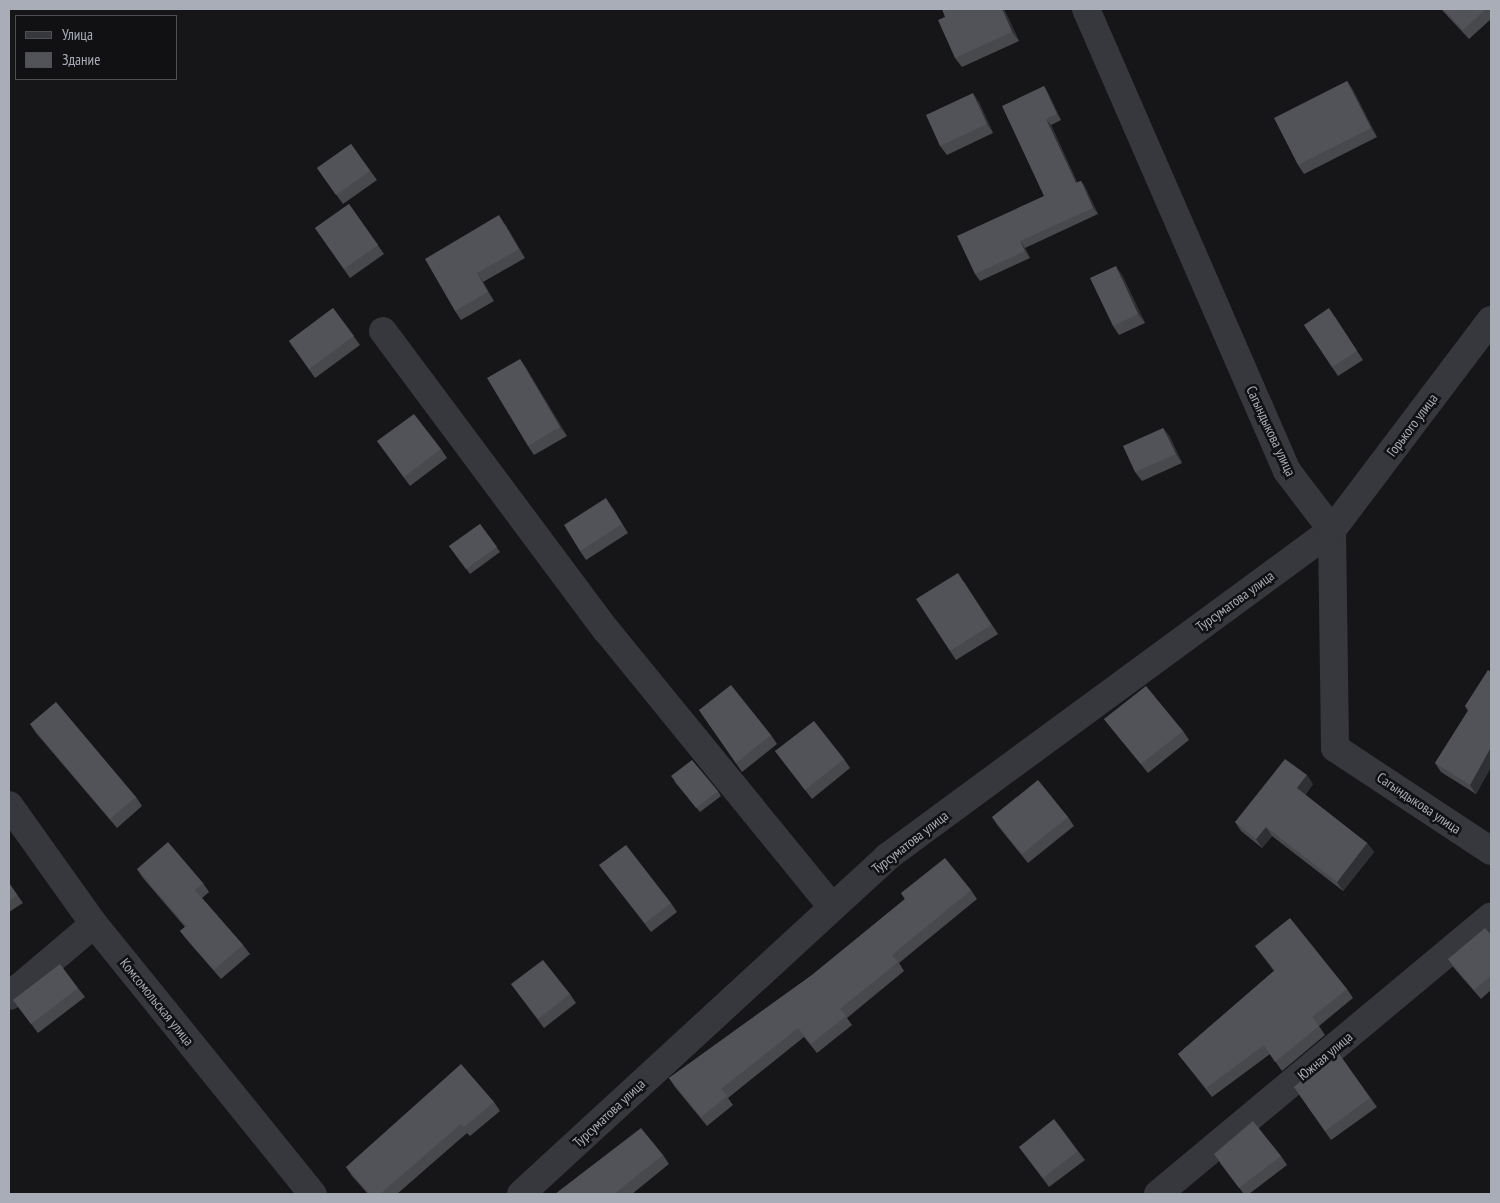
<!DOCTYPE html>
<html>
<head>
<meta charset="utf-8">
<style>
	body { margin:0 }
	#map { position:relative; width:1500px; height:1203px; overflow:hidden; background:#161618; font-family:"PT Sans Narrow",sans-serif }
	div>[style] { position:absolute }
	.minor>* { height:28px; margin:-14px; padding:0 14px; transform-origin:14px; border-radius:14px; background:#37383d }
	.tertiary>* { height:28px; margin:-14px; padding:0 14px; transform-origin:14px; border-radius:14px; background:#37383d }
	.wall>* { inset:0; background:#47494d }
	.shaded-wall>* { inset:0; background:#2f3033 }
	.building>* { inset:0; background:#525359 }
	span { translate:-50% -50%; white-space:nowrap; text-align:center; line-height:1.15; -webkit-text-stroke:5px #111113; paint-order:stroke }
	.street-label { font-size:14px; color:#a8adb8 }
	.frame { position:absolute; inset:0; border:10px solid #a8adb8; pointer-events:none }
	.legend { position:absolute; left:15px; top:15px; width:162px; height:65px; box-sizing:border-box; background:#111113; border:1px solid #4d4f55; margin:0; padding:6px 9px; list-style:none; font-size:15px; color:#a8adb8 }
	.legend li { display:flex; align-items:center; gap:10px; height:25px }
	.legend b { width:25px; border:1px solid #4d4f55 }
</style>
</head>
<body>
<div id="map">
	<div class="minor">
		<div style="left:383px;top:331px;width:374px;rotate:53.3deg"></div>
		<div style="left:607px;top:631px;width:356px;rotate:50.8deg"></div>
		<div style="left:1332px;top:530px;width:218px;rotate:89.2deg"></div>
		<div style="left:1335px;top:748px;width:187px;rotate:33.4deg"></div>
		<div style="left:9px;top:805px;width:146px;rotate:54.5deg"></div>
		<div style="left:94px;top:924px;width:348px;rotate:51deg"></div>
		<div style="left:9px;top:996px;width:111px;rotate:-40.3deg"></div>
		<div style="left:521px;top:1194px;width:498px;rotate:-42.6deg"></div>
		<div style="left:887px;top:857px;width:552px;rotate:-36.31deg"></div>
		<div style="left:1158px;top:1194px;width:433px;rotate:-39.8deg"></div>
	</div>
	<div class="tertiary">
		<div style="left:1086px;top:9px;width:504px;rotate:66.49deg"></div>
		<div style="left:1287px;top:471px;width:74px;rotate:52.7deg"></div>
		<div style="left:1332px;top:530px;width:263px;rotate:-52.9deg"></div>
	</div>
	<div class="wall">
		<div style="clip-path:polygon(1004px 9px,1019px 41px,962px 67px,955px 58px)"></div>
		<div style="clip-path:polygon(1441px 9px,1491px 9px,1491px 19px,1469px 39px)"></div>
		<div style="clip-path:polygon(1347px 81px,1353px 90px,1377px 137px,1304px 174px,1298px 165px)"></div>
		<div style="clip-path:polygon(1044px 86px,1048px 93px,1061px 120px,1051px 125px,1077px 182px,1081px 181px,1085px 187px,1098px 214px,1025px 248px,1030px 258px,980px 281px,975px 274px,1044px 196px)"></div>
		<div style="clip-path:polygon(979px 102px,993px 133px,947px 155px,940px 146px)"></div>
		<div style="clip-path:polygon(351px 144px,377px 180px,343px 204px,317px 168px)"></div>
		<div style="clip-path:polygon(349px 204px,384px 254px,350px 278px,315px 228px)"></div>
		<div style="clip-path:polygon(505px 224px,525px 258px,483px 282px,494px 301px,461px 320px,455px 311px)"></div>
		<div style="clip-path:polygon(1122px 275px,1145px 323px,1119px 335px,1113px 326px)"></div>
		<div style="clip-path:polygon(333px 308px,360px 345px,315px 378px,289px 341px)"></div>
		<div style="clip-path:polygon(1335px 317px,1363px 360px,1338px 376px,1304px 325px)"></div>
		<div style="clip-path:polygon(520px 359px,526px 368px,567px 436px,534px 455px,528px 446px)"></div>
		<div style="clip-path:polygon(1163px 428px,1170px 437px,1182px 463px,1142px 481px,1135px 472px)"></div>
		<div style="clip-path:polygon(377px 441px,441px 449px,447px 458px,410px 486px)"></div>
		<div style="clip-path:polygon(612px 507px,628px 533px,586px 560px,580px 551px)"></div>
		<div style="clip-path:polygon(480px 524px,500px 552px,470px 574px,449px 546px)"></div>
		<div style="clip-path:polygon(964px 582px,998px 634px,956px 660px,950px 651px)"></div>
		<div style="clip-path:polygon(1491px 672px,1491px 767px,1476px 794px,1441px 772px,1435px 763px,1468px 711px,1465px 706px)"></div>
		<div style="clip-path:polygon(699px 710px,771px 735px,777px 744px,742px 772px)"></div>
		<div style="clip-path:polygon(1104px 719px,1183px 731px,1189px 740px,1148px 773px,1111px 728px)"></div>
		<div style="clip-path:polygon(30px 724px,136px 797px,142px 806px,117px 828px,36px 733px)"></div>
		<div style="clip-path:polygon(775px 751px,844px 759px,850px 768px,812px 799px)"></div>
		<div style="clip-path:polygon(674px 781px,718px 791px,721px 796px,700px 812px)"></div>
		<div style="clip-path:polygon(1313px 784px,1305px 795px,1367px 843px,1374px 852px,1343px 891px,1272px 836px,1262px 848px,1241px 831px,1235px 822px)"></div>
		<div style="clip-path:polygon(992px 817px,1068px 817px,1074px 826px,1028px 863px,998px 826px)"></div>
		<div style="clip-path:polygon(599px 865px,671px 903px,677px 912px,651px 932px)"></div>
		<div style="clip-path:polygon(137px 869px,203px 883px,209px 892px,202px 898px,243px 945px,250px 954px,221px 979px,187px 940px,180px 931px,185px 927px,143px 878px)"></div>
		<div style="clip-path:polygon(9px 883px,23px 903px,9px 912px)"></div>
		<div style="clip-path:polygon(971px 890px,977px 899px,899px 963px,904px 971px,847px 1018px,852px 1025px,817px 1053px,804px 1037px,728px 1098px,733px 1105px,707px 1126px,675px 1087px,669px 1078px,812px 975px,905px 899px,901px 893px)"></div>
		<div style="clip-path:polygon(1491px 935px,1491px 990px,1481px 999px,1454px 968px,1448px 959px)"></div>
		<div style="clip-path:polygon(1255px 946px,1347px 989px,1353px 998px,1319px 1026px,1325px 1035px,1282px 1071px,1270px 1054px,1212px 1097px,1178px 1054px,1274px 971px)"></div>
		<div style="clip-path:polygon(511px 984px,570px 994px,576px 1003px,544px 1028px)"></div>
		<div style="clip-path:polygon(78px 988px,85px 997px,38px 1033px,13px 1000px)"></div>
		<div style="clip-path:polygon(1337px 1051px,1377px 1107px,1331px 1140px,1294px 1087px)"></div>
		<div style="clip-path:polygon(494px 1102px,500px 1111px,470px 1136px,467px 1133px,397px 1194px,368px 1194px,352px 1176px,346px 1167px)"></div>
		<div style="clip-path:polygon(1019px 1147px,1078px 1151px,1085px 1160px,1049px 1187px)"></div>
		<div style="clip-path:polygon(663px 1155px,669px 1164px,632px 1194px,555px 1194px)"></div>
		<div style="clip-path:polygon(1281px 1156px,1287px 1165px,1249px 1194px,1244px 1194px,1220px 1163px)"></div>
	</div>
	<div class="shaded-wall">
		<div style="clip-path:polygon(1002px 9px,1004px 9px,1019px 41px,1012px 32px)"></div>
		<div style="clip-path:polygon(1347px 81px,1353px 90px,1377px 137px,1371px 128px)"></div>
		<div style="clip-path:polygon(1044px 86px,1048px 93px,1061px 120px,1057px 114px)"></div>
		<div style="clip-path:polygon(973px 93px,979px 102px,993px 133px,987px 124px)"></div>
		<div style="clip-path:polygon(1046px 119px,1051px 125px,1080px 189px,1076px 183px)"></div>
		<div style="clip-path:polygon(1081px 181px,1085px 187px,1098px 214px,1093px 208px)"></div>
		<div style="clip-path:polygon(499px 215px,505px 224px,525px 258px,519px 249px)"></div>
		<div style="clip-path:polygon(1020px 241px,1025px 248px,1030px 258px,1025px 251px)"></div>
		<div style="clip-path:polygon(1116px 266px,1122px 275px,1145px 323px,1138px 314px)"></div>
		<div style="clip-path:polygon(477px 273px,483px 282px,494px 301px,488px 292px)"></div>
		<div style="clip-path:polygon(520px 359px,526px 368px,567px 436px,560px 427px)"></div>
		<div style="clip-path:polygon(1163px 428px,1170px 437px,1182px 463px,1176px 454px)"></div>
		<div style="clip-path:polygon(1491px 747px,1491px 767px,1476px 794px,1470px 785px)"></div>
		<div style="clip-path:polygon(1307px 775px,1313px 784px,1303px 797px,1297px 788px)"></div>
		<div style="clip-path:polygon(1266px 827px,1272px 836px,1262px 848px,1256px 839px)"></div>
		<div style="clip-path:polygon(1367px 843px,1374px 852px,1343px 891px,1337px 882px)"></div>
	</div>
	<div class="building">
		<div style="clip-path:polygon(942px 9px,1002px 9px,1012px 32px,955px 58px,938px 20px,945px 17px)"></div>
		<div style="clip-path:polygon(1443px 9px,1486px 9px,1463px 30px)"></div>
		<div style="clip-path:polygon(1347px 81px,1371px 128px,1298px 165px,1274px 118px)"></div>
		<div style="clip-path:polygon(1044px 86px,1057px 114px,1046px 119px,1076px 183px,1081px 181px,1093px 208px,1020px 241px,1025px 251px,975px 274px,957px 236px,1044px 196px,1002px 106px)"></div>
		<div style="clip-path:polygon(973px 93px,987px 124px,940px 146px,926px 115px)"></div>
		<div style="clip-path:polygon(351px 144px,370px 171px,336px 195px,317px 168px)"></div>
		<div style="clip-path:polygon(349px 204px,378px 245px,344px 269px,315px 228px)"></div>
		<div style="clip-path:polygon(499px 215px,519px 249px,477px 273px,488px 292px,455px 311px,425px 259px)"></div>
		<div style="clip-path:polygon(1116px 266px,1138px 314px,1113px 326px,1090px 278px)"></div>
		<div style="clip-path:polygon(333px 308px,354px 336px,309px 369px,289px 341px)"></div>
		<div style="clip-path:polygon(1329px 308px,1357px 351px,1332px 367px,1304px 325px)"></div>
		<div style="clip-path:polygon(520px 359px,560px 427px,528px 446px,487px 378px)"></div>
		<div style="clip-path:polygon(414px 414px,441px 449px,404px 477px,377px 441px)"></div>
		<div style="clip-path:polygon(1163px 428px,1176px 454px,1135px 472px,1123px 446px)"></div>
		<div style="clip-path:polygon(606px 498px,622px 524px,580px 551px,564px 525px)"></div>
		<div style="clip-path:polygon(480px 524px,497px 547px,466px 569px,449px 546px)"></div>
		<div style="clip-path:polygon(958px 573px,991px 625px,950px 651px,916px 599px)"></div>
		<div style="clip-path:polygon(1488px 670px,1491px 672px,1491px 747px,1470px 785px,1435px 763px,1469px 709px,1465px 706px)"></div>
		<div style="clip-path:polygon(731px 685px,771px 735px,736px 763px,699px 710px)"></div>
		<div style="clip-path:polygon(1146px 686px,1183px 731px,1141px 764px,1104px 719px)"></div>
		<div style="clip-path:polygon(56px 702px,136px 797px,110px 819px,30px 724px)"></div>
		<div style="clip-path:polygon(814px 721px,844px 759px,805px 790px,775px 751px)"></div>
		<div style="clip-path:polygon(1285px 759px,1307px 775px,1297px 788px,1367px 843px,1337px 882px,1266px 827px,1256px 839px,1235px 822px)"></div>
		<div style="clip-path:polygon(692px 760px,718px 791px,696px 808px,671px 776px)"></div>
		<div style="clip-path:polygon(1038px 780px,1068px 817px,1022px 854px,992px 817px)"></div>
		<div style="clip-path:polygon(168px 842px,203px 883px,195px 890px,243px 945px,214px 970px,180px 931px,186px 926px,137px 869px)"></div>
		<div style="clip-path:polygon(626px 845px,671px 903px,645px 923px,599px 865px)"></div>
		<div style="clip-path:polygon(945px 858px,971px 890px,892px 955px,898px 962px,840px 1009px,846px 1016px,811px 1044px,798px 1028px,721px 1089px,727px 1096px,701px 1117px,669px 1078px,812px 975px,905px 899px,901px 893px)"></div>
		<div style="clip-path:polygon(9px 883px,17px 895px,9px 901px)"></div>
		<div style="clip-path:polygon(1290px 918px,1347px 989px,1312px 1017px,1319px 1026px,1275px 1062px,1264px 1045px,1206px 1088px,1178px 1054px,1275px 970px,1255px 946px)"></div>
		<div style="clip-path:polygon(1485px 928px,1491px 935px,1491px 976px,1474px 990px,1448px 959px)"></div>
		<div style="clip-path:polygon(543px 960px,570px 994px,538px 1019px,511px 984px)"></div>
		<div style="clip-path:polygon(60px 964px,78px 988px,31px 1024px,13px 1000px)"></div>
		<div style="clip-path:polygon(1337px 1051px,1370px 1098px,1325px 1131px,1294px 1087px)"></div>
		<div style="clip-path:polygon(461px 1064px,494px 1102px,464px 1127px,461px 1124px,380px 1194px,370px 1194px,346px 1167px)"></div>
		<div style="clip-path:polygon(1054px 1119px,1078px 1151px,1043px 1178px,1019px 1147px)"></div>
		<div style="clip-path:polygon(1253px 1121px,1281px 1156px,1239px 1188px,1214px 1154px)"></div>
		<div style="clip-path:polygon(641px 1128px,663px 1155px,614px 1194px,555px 1194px)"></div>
	</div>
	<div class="street-label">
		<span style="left:1412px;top:425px;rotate:-53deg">Горького улица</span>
		<span style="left:1271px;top:431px;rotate:65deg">Сагындыкова улица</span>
		<span style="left:1235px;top:601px;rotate:-36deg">Турсуматова улица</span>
		<span style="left:1419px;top:803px;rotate:34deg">Сагындыкова улица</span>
		<span style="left:910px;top:842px;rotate:-38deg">Турсуматова улица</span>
		<span style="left:157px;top:1002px;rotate:51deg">Комсомольская улица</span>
		<span style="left:1325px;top:1056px;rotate:-40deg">Южная улица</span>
		<span style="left:609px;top:1113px;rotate:-43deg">Турсуматова улица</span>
	</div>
	<div class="frame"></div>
	<ul class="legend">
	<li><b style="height:6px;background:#37383d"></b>Улица</li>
	<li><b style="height:14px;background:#525359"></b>Здание</li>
	</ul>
</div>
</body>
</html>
